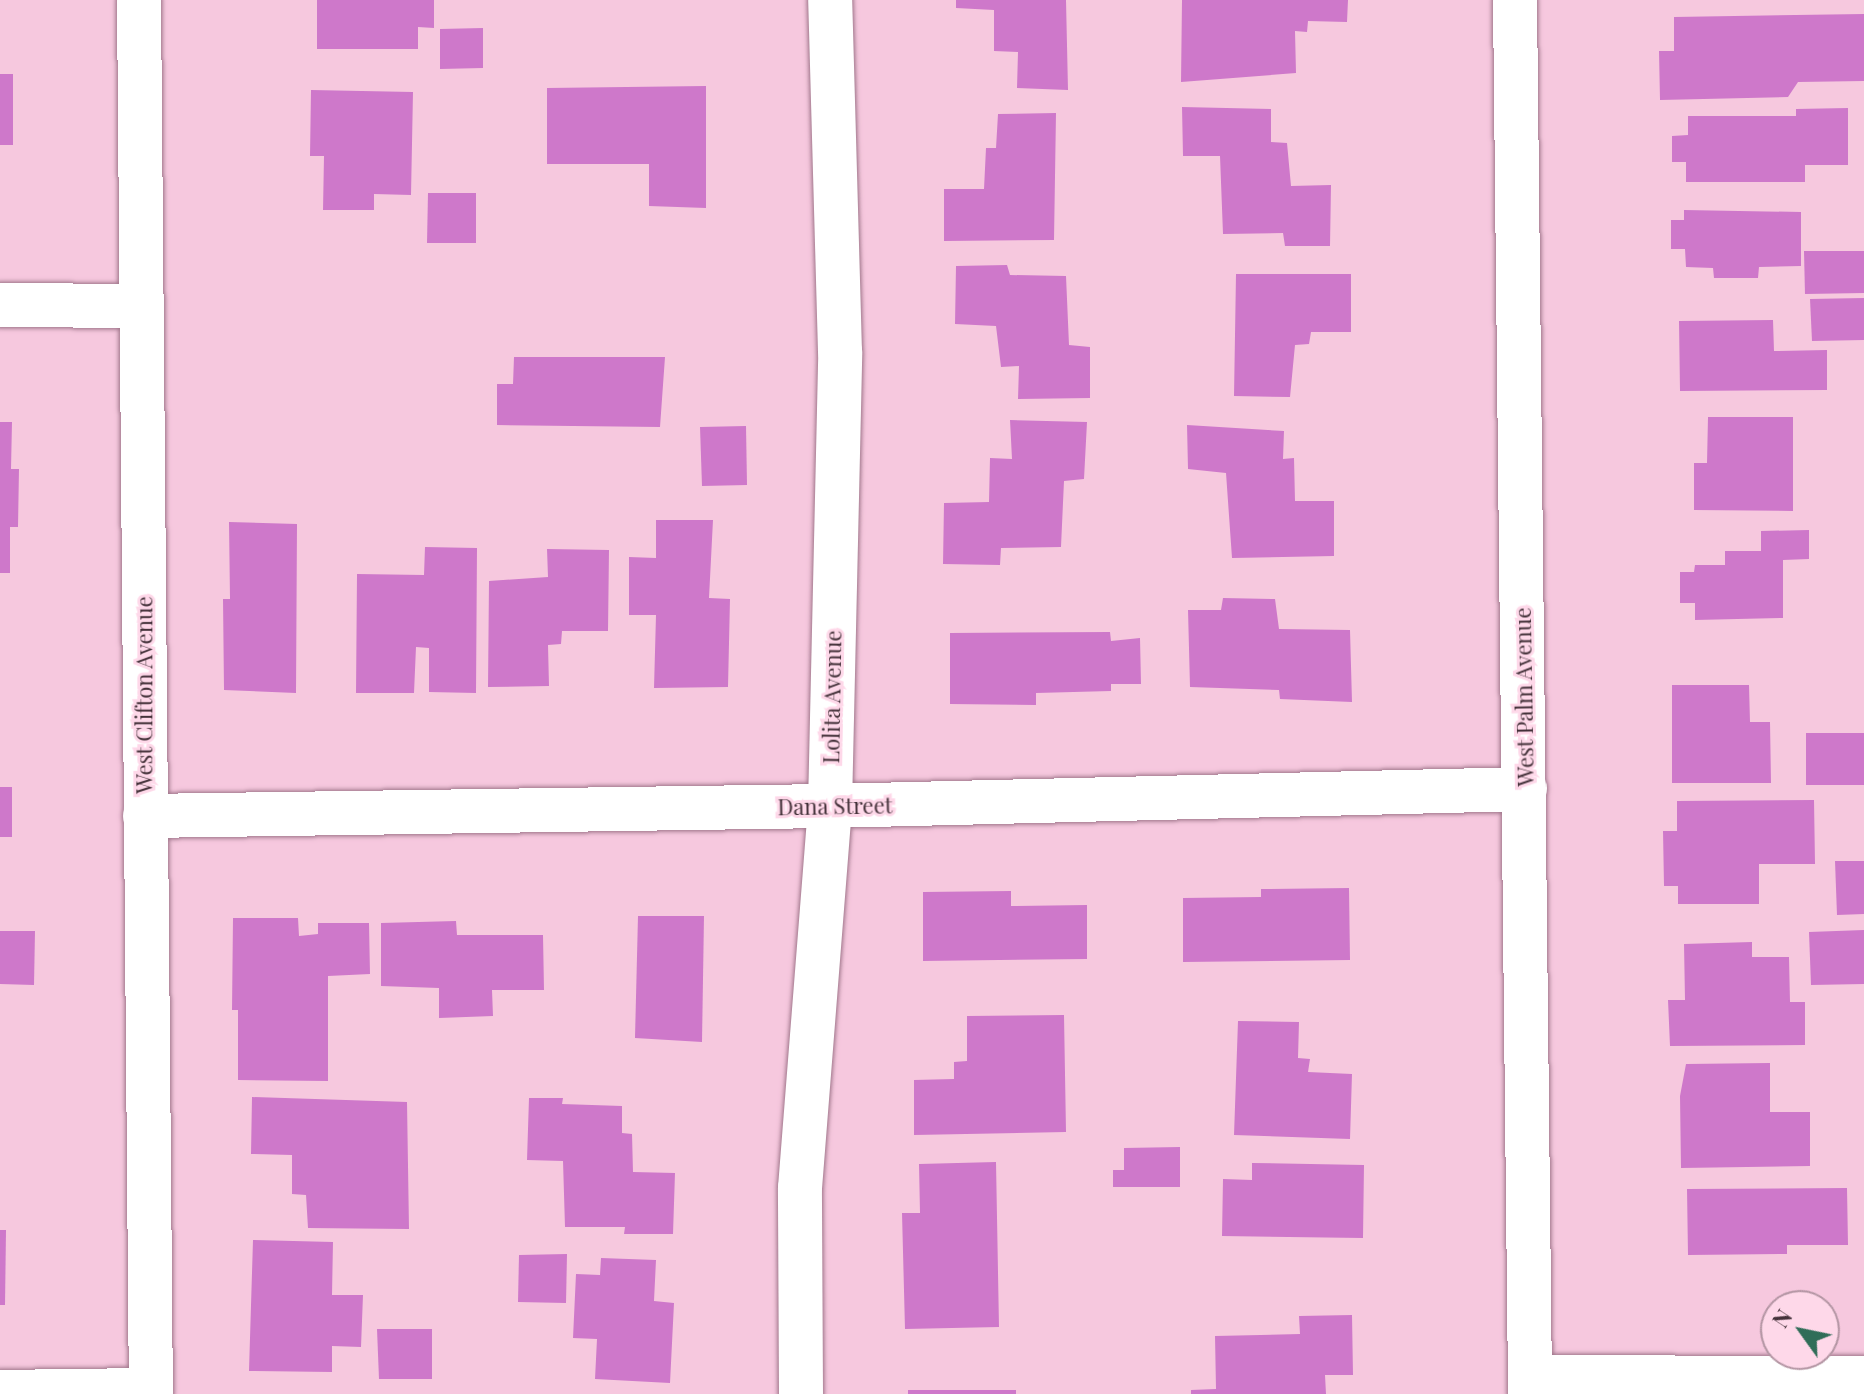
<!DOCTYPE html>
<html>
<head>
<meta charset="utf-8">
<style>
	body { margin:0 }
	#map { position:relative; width:1864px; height:1394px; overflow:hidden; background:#f6c8de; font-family:"Playfair Display",serif }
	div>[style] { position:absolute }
	.building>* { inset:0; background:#ce78ca }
	.roads { filter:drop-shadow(0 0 2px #a1778c) drop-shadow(0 0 2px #a1778c) }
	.minor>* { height:44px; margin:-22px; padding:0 22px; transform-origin:22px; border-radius:22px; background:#fff }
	span { translate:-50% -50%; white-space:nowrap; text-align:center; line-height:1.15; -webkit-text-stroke:6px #fed8e9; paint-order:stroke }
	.street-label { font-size:22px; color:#433139 }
	.north { position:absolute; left:1760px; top:1290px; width:80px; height:80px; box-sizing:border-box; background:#fed8e9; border:2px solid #b395a3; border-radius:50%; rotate:303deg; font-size:22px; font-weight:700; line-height:32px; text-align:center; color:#433139 }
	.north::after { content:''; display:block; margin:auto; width:28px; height:36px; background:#306d58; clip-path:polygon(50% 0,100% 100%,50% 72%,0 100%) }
</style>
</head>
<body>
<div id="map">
	<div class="building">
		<div style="clip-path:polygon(317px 0,434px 0,434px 28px,418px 27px,418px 49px,317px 49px)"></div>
		<div style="clip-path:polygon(956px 0,1066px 0,1068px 90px,1017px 88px,1018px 52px,994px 51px,994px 10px,956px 8px)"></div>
		<div style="clip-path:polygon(1182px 0,1348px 0,1347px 22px,1308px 21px,1307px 32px,1295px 31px,1296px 73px,1181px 82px)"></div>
		<div style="clip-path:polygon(1864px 14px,1864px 81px,1798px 82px,1788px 97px,1660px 100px,1659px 51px,1674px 51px,1674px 17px)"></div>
		<div style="clip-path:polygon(483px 28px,483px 68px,440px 69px,440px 29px)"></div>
		<div style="clip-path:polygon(0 74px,13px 74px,13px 145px,0 145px)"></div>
		<div style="clip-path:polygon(706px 86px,706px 208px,649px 206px,649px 164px,547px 164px,547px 88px)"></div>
		<div style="clip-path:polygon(311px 90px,413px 92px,411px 195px,374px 194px,374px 210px,323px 210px,324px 156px,310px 156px)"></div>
		<div style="clip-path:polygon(1182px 107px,1271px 109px,1271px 142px,1287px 143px,1291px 186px,1331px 185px,1330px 246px,1285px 246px,1283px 233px,1223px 234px,1220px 156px,1183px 156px)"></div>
		<div style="clip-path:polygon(1848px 108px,1848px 165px,1805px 165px,1805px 182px,1686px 182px,1686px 162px,1672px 162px,1672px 136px,1688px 135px,1688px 116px,1796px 116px,1796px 109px)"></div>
		<div style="clip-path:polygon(1056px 113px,1054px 240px,944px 241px,944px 189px,984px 189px,986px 148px,996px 148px,998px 114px)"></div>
		<div style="clip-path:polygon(428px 193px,476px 193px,476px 243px,427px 243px)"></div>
		<div style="clip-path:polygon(1684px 210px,1801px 212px,1801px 266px,1759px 267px,1758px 278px,1714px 278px,1713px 268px,1686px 267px,1685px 249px,1671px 249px,1671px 220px,1684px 220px)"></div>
		<div style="clip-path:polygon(1804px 251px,1864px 251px,1864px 293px,1805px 294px)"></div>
		<div style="clip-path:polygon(1007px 265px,1010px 275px,1066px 276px,1069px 345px,1090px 347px,1090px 398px,1018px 399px,1019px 366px,1001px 367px,996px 326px,955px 324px,956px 266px)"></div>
		<div style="clip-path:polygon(1236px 274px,1351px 274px,1351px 332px,1311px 332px,1309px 344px,1295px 345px,1290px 397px,1234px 396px)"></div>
		<div style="clip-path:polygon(1864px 298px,1864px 340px,1812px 341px,1810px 299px)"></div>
		<div style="clip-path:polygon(1773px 320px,1774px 351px,1827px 350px,1827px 390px,1680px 391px,1679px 321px)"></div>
		<div style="clip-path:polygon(514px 357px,665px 357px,660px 427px,497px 425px,497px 384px,513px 384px)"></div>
		<div style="clip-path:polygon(1708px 417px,1793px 417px,1793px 511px,1694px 510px,1694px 463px,1707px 463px)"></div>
		<div style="clip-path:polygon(1010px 420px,1087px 422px,1084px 479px,1064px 481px,1061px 547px,1001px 548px,1000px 565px,943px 564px,944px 503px,989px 502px,990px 458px,1012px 459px)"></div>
		<div style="clip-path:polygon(0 422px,12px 422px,11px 469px,19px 469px,18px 527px,10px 527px,10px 573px,0 573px)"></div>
		<div style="clip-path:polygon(1187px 425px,1284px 431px,1283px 459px,1294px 458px,1295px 501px,1334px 501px,1334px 556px,1232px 558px,1226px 473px,1188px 469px)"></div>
		<div style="clip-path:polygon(746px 426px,747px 485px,702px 486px,700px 427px)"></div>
		<div style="clip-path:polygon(656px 520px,713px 520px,709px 598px,730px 599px,728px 687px,654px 688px,656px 615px,629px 615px,629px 557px,656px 558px)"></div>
		<div style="clip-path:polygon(229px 522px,297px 524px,296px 693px,224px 690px,223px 599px,230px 599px)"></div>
		<div style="clip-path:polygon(1809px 530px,1809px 559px,1783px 560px,1783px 618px,1695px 620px,1695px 603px,1680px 603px,1680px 572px,1694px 572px,1695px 565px,1725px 565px,1725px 551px,1761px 551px,1761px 531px)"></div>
		<div style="clip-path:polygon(425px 547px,477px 548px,476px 693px,429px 692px,429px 648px,416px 647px,414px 693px,356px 693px,357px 574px,424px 575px)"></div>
		<div style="clip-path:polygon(547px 549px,609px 550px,608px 631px,562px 631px,561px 644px,548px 645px,549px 686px,488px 687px,489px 581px,548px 577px)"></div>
		<div style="clip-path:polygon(1223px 598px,1275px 599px,1279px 629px,1350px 630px,1352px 702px,1280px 699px,1279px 690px,1190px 687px,1188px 610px,1221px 610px)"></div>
		<div style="clip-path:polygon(1110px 632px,1111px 641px,1140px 638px,1141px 684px,1111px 684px,1111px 691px,1036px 693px,1036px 705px,950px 704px,950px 633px)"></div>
		<div style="clip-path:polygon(1672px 685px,1749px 685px,1750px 722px,1770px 722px,1771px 783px,1672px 783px)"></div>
		<div style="clip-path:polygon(1806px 733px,1864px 733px,1864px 785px,1806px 785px)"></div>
		<div style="clip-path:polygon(0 787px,12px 787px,12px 837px,0 837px)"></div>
		<div style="clip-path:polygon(1814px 800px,1815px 864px,1759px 864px,1759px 904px,1678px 904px,1678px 886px,1664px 886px,1663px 831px,1677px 831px,1677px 801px)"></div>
		<div style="clip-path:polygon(1835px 861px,1864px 861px,1864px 914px,1837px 915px)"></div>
		<div style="clip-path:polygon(1349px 888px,1350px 960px,1183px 962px,1183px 898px,1261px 897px,1261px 889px)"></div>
		<div style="clip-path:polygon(1011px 891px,1011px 906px,1087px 905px,1087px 959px,923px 961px,923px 892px)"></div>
		<div style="clip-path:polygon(638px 916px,704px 916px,702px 1042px,635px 1038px)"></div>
		<div style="clip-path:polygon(233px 918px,298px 918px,299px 936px,318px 934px,318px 923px,369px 923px,370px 974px,328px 976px,328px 1081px,238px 1080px,238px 1010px,232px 1010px)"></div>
		<div style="clip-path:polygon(456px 921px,457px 935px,543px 935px,544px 990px,492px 990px,493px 1016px,439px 1018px,439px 988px,381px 986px,381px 923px)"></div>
		<div style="clip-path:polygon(1864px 930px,1864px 984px,1811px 985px,1809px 932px)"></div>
		<div style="clip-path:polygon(0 931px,35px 931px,34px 985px,0 984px)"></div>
		<div style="clip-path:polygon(1752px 942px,1752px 957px,1789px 957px,1790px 1002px,1805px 1002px,1805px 1045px,1670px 1046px,1668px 1000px,1685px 1000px,1684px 944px)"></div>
		<div style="clip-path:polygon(1064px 1015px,1066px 1132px,914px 1135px,914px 1080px,954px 1079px,954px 1062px,967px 1061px,967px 1016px)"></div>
		<div style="clip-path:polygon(1238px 1021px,1299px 1022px,1298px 1058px,1310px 1059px,1308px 1072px,1352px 1074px,1350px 1139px,1234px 1135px)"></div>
		<div style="clip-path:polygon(1770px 1063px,1770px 1112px,1810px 1112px,1810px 1166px,1681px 1168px,1680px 1096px,1686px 1064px)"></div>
		<div style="clip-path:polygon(252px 1097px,407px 1102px,409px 1229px,308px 1228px,306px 1195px,292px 1194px,292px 1155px,251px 1154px)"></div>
		<div style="clip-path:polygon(529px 1098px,563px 1098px,562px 1104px,622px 1106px,622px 1133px,632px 1134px,633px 1172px,675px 1173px,673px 1234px,624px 1234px,625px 1227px,565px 1227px,563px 1161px,527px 1160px)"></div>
		<div style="clip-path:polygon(1180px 1147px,1180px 1187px,1113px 1187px,1113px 1170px,1124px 1170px,1124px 1148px)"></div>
		<div style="clip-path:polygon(996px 1162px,999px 1327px,905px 1329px,902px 1213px,920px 1213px,919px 1164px)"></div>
		<div style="clip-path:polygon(1252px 1163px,1364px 1165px,1363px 1238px,1222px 1236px,1223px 1179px,1252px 1180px)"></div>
		<div style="clip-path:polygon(1847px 1188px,1848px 1245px,1787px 1245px,1787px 1254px,1688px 1255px,1687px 1189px)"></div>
		<div style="clip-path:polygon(0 1230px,6px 1230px,5px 1305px,0 1305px)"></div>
		<div style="clip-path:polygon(253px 1240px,333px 1242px,332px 1295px,363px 1295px,361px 1347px,332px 1346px,332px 1372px,249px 1371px)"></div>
		<div style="clip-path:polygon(567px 1254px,566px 1303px,518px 1302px,519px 1255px)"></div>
		<div style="clip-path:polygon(601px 1258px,656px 1260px,654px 1301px,674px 1303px,670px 1383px,595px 1379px,597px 1339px,573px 1338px,576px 1274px,600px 1275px)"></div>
		<div style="clip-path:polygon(1352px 1315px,1353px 1375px,1325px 1375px,1326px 1394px,1191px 1394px,1191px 1390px,1216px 1389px,1215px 1336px,1300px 1334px,1299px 1316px)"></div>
		<div style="clip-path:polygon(377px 1329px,432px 1329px,432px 1379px,379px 1379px)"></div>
		<div style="clip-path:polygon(908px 1390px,1016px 1390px,1016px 1394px,908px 1394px)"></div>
	</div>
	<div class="roads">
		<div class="minor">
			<div style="left:139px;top:0;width:1394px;rotate:89.51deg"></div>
			<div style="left:1515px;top:0;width:1394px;rotate:89.38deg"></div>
			<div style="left:0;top:305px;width:142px;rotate:0.4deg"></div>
			<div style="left:145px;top:816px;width:685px;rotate:-0.84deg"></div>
			<div style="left:830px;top:806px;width:695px;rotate:-1.4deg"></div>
			<div style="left:1530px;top:1377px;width:334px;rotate:0.2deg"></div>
			<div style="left:0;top:1392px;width:151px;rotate:-0.8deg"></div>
			<div style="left:801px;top:1394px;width:206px;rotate:-90.3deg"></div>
			<div style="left:800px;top:1188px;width:383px;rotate:-85.5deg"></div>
			<div style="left:830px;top:806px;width:454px;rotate:-88.7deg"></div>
			<div style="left:840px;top:352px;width:352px;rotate:-91.6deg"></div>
		</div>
	</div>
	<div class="street-label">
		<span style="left:144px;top:695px;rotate:-90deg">West Clifton Avenue</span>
		<span style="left:832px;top:697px;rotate:-89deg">Lolita Avenue</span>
		<span style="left:1524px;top:697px;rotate:-91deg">West Palm Avenue</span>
		<span style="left:835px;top:806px;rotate:-1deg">Dana Street</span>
	</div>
	<div class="north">N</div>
</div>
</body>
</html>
